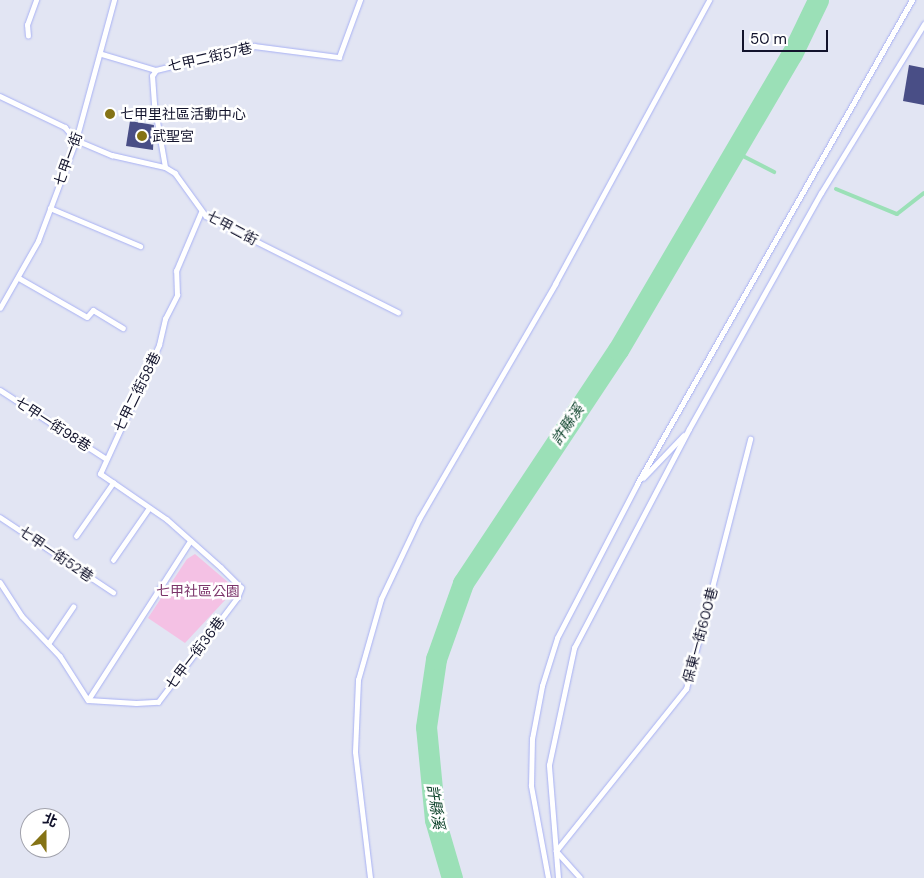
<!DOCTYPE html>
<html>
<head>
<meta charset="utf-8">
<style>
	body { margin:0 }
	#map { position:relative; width:924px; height:878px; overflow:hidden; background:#e2e5f3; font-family:"DM Sans","Noto Sans TC",sans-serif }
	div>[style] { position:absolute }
	.green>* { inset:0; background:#f4c1e4 }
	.stream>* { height:4px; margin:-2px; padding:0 2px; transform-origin:2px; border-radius:2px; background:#9be0b7 }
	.river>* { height:21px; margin:-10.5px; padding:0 10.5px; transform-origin:10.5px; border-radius:10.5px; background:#9be0b7 }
	.building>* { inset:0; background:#494e86 }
	.roads { filter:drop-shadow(0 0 1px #a8b1f4) drop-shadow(0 0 1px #a8b1f4) }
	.lane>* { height:4.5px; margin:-2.25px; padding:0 2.25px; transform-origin:2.25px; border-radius:2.25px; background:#fff }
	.dots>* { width:14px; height:14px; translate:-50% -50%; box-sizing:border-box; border:2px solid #fff; border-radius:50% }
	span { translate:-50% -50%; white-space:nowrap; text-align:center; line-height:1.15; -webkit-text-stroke:5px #fff; paint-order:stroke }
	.street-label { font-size:14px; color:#12132c }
	.poi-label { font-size:14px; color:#12132c }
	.left { translate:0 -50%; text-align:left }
	.park-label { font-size:14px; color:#7b346a }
	.water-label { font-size:15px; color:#003920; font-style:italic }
	.north { position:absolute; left:20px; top:808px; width:50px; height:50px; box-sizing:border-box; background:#fff; border:1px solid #a0a1ab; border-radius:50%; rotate:22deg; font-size:14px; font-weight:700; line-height:20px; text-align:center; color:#12132c }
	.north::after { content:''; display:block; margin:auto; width:18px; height:22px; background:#857315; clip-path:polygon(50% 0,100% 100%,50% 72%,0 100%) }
	.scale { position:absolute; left:742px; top:30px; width:86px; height:22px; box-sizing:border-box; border:2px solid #12132c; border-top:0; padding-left:6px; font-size:15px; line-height:18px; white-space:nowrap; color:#12132c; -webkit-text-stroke:4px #fff; paint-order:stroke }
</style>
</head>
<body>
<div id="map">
	<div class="green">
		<div style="clip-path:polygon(195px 554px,229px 583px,230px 589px,227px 598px,185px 643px,148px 618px,187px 559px)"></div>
	</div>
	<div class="stream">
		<div style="left:735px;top:152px;width:44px;rotate:27.1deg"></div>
		<div style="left:836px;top:189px;width:66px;rotate:22.3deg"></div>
		<div style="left:897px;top:214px;width:34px;rotate:-38deg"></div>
	</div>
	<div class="river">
		<div style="left:452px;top:878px;width:60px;rotate:-106.3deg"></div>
		<div style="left:435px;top:820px;width:93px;rotate:-95.5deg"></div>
		<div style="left:426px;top:727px;width:69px;rotate:-81.6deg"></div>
		<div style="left:436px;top:659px;width:81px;rotate:-70.4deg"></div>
		<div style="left:463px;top:583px;width:280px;rotate:-56.4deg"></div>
		<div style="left:618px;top:350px;width:343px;rotate:-59.6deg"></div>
		<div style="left:792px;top:54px;width:60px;rotate:-64.3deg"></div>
	</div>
	<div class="building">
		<div style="clip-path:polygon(909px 65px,924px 68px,924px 105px,903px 101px)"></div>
		<div style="clip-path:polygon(130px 121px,154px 125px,153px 150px,126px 146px)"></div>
	</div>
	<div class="roads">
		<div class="lane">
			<div style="left:28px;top:36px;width:11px;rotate:-95deg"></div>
			<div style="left:27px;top:25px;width:27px;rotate:-70deg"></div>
			<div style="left:102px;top:54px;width:56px;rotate:16.5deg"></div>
			<div style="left:0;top:96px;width:72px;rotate:25.5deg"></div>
			<div style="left:65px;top:127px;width:17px;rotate:50deg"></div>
			<div style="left:76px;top:140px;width:39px;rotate:23deg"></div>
			<div style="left:112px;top:155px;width:54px;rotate:12.8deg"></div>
			<div style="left:165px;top:167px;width:12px;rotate:31deg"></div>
			<div style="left:175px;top:173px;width:53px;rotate:54.2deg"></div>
			<div style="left:206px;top:216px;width:215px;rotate:26.6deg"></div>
			<div style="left:165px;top:167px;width:64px;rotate:-99.9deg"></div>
			<div style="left:154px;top:104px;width:28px;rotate:-94deg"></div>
			<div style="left:152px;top:76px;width:7px;rotate:-56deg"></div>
			<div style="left:156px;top:70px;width:101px;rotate:-13.8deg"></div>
			<div style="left:254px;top:46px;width:86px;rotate:7.4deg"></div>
			<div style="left:339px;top:57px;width:61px;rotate:-69.8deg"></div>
			<div style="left:50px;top:208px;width:98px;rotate:22.9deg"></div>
			<div style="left:19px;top:278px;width:78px;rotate:29.8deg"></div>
			<div style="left:87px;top:317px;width:9px;rotate:-49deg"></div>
			<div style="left:93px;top:310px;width:35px;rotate:31deg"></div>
			<div style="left:0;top:308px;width:77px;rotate:-60.4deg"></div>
			<div style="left:38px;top:241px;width:108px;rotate:-69.4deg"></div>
			<div style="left:76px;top:140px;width:145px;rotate:-74.8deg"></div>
			<div style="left:0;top:390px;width:125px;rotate:32.9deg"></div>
			<div style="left:643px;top:478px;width:59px;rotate:-46.4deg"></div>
			<div style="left:0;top:517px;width:136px;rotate:33.6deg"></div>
			<div style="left:76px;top:536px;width:65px;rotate:-55.1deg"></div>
			<div style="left:113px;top:560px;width:63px;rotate:-55.3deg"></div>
			<div style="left:0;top:582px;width:40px;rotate:57.1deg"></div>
			<div style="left:22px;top:616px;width:55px;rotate:46.5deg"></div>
			<div style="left:60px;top:656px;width:52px;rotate:57.5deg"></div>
			<div style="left:88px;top:700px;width:48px;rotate:3.6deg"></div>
			<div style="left:136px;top:703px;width:22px;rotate:-3deg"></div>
			<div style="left:158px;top:702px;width:131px;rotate:-52.8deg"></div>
			<div style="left:237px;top:598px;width:11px;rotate:-68deg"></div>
			<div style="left:241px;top:588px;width:28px;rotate:-135deg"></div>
			<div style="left:221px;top:568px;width:72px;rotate:-138.4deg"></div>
			<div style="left:167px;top:520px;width:81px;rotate:-145.5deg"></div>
			<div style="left:100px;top:474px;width:142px;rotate:-65.4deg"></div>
			<div style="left:159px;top:345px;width:27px;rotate:-77deg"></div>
			<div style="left:165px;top:319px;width:27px;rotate:-63deg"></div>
			<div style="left:177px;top:295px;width:24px;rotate:-92deg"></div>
			<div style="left:176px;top:271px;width:64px;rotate:-67deg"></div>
			<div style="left:48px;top:644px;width:45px;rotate:-56deg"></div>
			<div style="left:88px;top:700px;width:189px;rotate:-57.3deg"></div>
			<div style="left:370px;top:878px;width:127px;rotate:-96.8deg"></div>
			<div style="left:355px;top:752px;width:72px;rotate:-87.6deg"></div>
			<div style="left:358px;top:680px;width:84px;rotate:-74.1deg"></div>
			<div style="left:381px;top:599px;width:89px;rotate:-64.6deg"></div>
			<div style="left:419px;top:519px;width:272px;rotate:-59.9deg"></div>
			<div style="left:555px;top:284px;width:323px;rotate:-61.5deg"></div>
			<div style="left:548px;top:878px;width:94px;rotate:-100.5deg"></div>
			<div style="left:531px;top:786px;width:47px;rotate:-88.8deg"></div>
			<div style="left:532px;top:739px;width:54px;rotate:-79.3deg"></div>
			<div style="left:542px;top:686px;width:50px;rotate:-72.6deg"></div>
			<div style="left:557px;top:638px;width:174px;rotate:-62.5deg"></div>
			<div style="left:637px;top:484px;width:557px;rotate:-60.4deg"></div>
			<div style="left:558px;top:878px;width:113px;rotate:-94.6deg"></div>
			<div style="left:549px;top:765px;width:120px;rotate:-77.9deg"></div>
			<div style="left:574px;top:648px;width:247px;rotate:-62.3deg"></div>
			<div style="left:689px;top:429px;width:270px;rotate:-60.8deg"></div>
			<div style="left:821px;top:193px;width:198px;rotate:-58.6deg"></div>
			<div style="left:580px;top:878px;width:36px;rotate:-132deg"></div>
			<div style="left:556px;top:851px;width:208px;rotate:-51.3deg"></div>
			<div style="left:686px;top:689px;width:258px;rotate:-75.6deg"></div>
		</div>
	</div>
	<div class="dots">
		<div style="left:110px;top:114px;background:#857315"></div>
		<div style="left:142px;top:136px;background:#857315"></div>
	</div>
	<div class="street-label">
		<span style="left:210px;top:57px;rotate:-13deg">七甲二街57巷</span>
		<span style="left:68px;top:159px;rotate:-70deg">七甲一街</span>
		<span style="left:232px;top:228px;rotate:28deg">七甲二街</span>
		<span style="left:137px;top:392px;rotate:-64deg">七甲二街58巷</span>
		<span style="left:53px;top:424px;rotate:33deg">七甲一街98巷</span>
		<span style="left:56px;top:554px;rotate:34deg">七甲一街52巷</span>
		<span style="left:700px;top:635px;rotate:-75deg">保東一街600巷</span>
		<span style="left:195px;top:653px;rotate:-53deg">七甲一街36巷</span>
	</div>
	<div class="poi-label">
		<span class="left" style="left:120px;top:114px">七甲里社區活動中心</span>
		<span class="left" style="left:152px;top:136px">武聖宮</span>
	</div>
	<div class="park-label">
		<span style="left:198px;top:591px">七甲社區公園</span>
	</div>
	<div class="water-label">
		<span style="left:568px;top:425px;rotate:-56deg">許縣溪</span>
		<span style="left:435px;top:807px;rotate:81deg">許縣溪</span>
	</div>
	<div class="north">北</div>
	<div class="scale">50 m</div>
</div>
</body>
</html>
